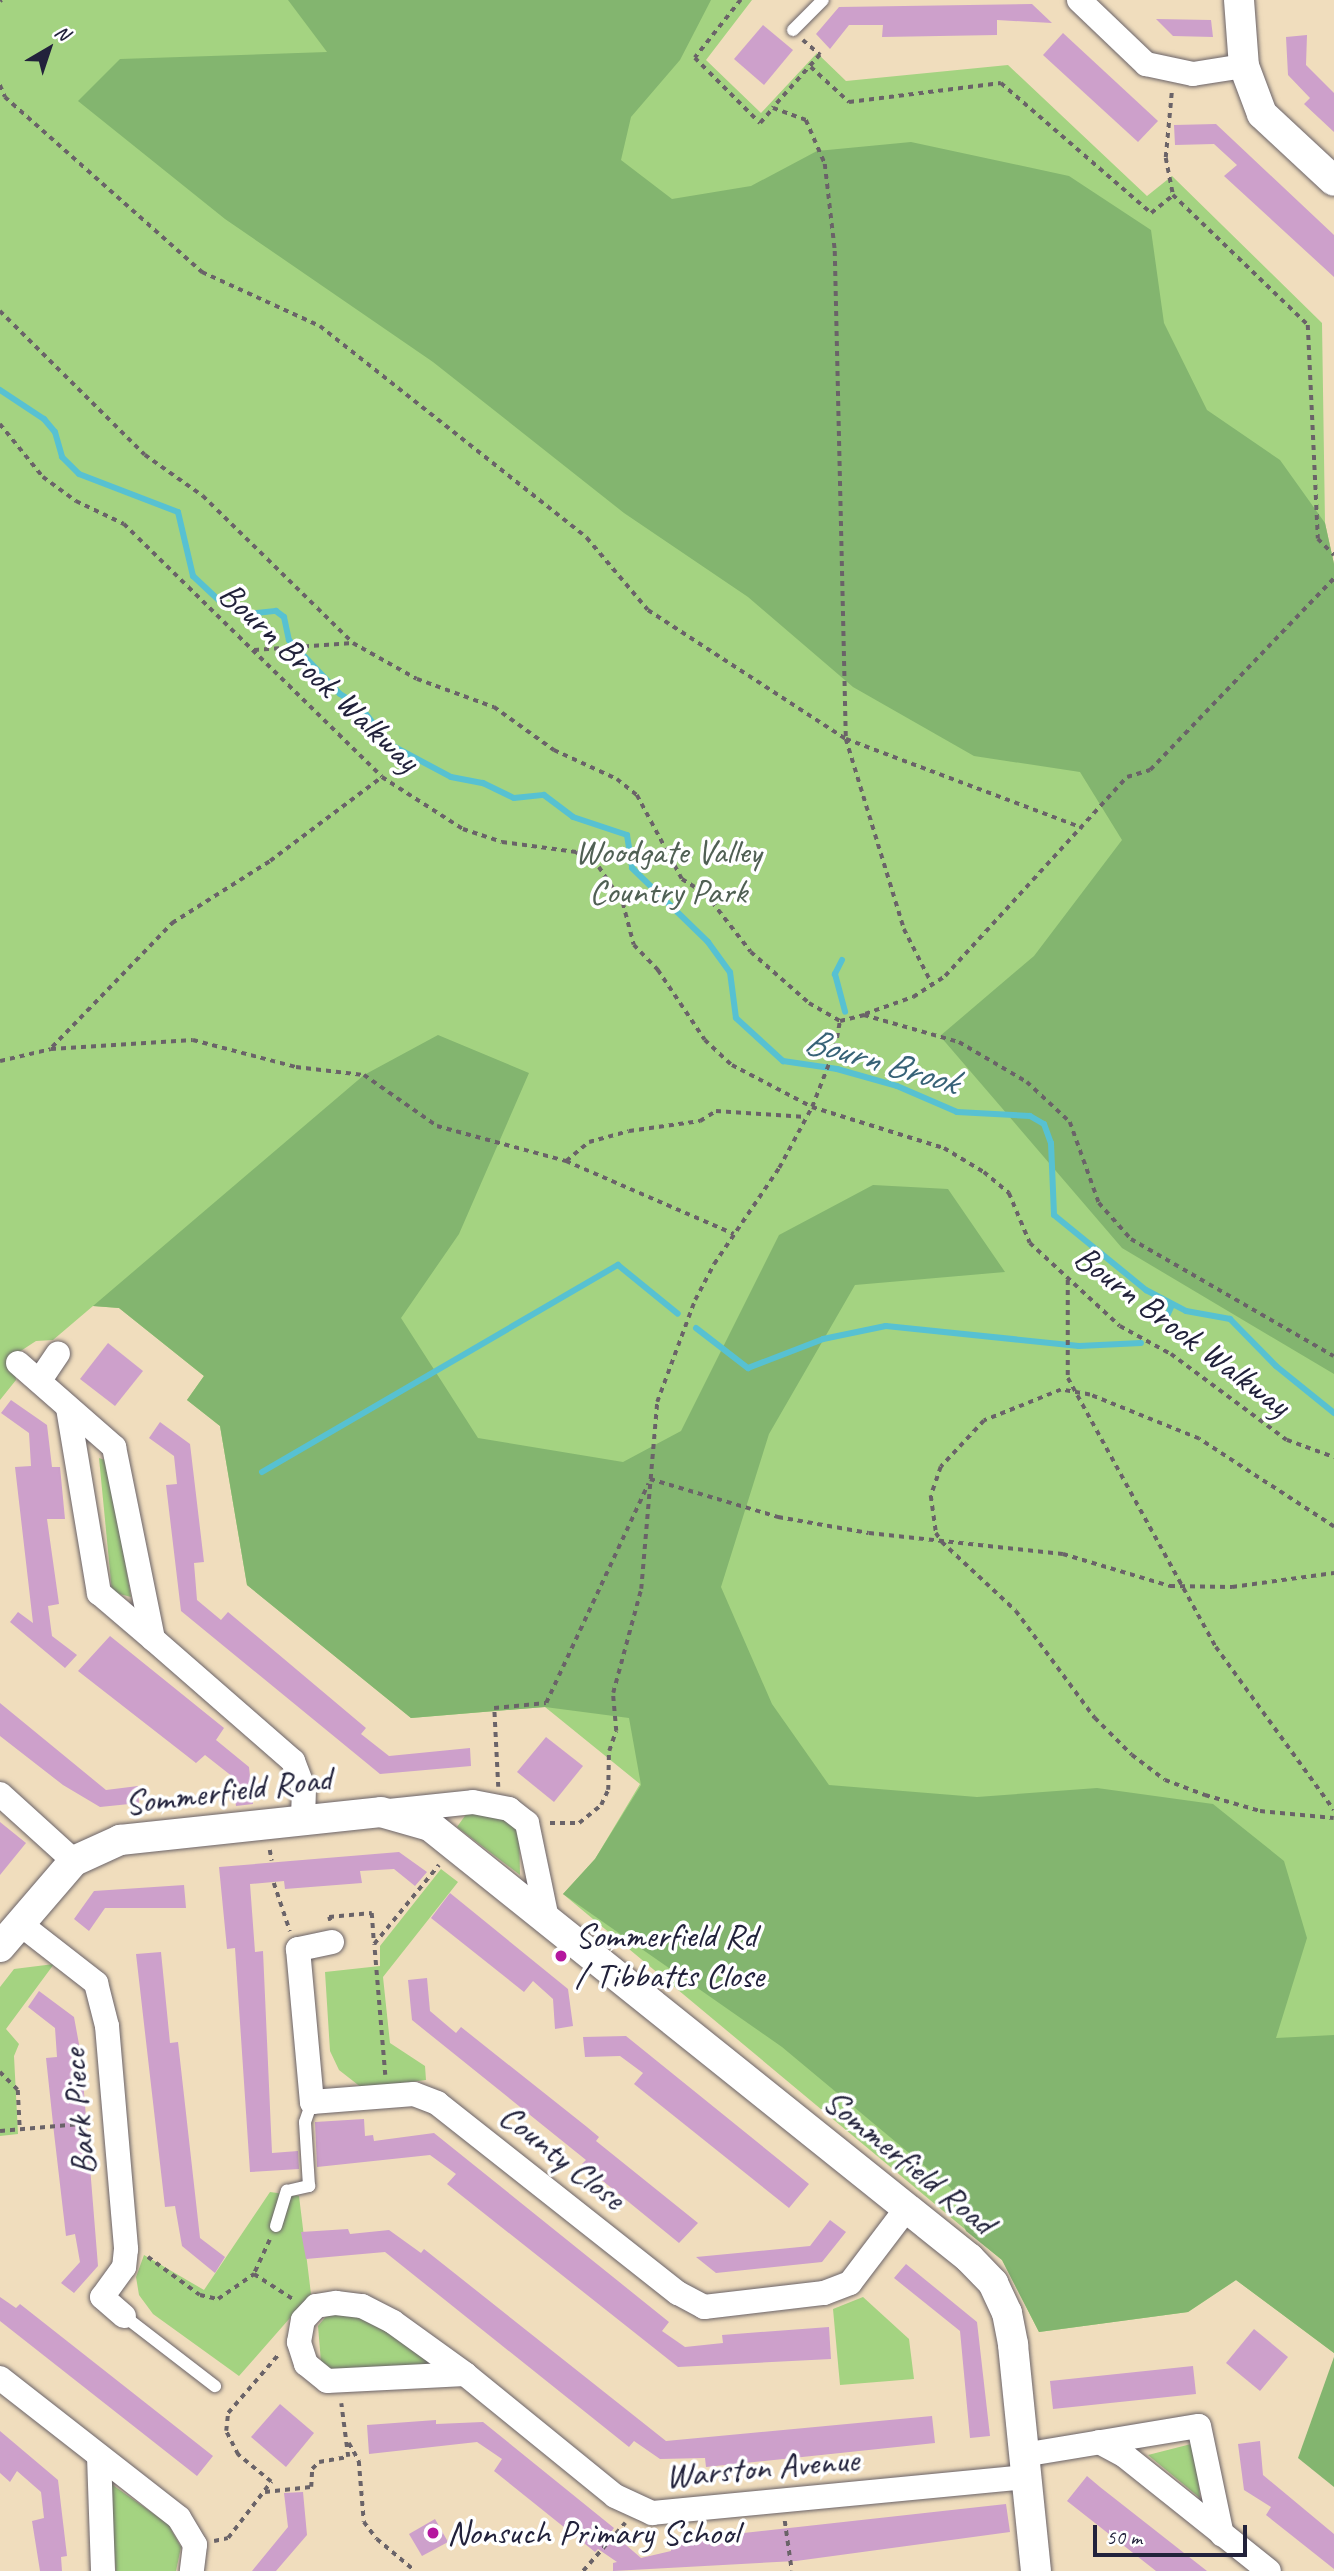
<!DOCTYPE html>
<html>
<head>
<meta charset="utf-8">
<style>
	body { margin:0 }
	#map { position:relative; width:1334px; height:2571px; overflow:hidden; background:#f0ddbd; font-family:Caveat,sans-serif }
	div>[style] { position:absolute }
	.green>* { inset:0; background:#a4d381 }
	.forest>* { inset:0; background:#83b56f }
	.stream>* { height:6px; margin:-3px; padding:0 3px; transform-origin:3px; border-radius:3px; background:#57c1d2 }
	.building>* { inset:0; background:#cda0cb }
	.path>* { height:3.5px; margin-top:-1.75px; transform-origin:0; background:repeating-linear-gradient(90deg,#6a6368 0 5px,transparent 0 10px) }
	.roads { filter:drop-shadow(0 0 2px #6a6368) drop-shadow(0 0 2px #6a6368) }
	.service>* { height:12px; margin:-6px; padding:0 6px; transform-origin:6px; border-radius:6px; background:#fff }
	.minor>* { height:24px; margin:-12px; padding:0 12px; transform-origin:12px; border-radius:12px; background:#fff }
	.tertiary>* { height:30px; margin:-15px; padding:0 15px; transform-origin:15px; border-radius:15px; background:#fff }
	.dots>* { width:19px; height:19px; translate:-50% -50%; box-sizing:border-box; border:4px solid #fff; border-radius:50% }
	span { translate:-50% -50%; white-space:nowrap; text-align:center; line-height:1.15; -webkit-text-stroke:7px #fff; paint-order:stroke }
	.street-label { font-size:35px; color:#22223b }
	.park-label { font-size:35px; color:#506054 }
	.poi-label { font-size:35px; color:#22223b }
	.left { translate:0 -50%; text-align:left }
	.water-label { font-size:37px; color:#376277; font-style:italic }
	.north { position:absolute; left:14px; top:14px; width:70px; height:70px; -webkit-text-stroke:5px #fff; paint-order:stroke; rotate:39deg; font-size:19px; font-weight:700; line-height:28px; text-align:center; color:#22223b }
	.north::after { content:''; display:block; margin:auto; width:24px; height:32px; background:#22223b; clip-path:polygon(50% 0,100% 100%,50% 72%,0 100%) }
	.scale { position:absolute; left:1093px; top:2525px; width:154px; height:32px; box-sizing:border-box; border:4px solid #22223b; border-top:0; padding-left:9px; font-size:21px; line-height:24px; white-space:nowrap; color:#22223b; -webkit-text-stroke:5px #fff; paint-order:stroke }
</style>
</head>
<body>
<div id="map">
	<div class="green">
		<div style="clip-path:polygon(0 0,752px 0,706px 60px,761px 113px,817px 53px,846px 81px,1008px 65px,1147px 196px,1172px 176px,1322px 323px,1325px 523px,1334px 564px,1334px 2353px,1236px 2280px,1188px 2312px,1039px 2332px,1002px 2260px,563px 1894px,595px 1859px,640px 1784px,545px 1707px,411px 1718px,247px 1585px,220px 1426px,187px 1400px,204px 1376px,119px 1308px,93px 1306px,53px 1340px,36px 1341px,13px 1356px,16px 1380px,0 1400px)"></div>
		<div style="clip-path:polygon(99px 1458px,108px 1461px,131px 1597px,112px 1592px)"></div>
		<div style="clip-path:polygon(472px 1806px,499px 1811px,519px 1830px,520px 1875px,457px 1827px)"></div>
		<div style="clip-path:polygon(441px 1869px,458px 1882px,383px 1977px,390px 2043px,425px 2066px,426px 2080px,362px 2088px,339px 2070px,330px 2051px,325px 1972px,380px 1966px,380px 1946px)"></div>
		<div style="clip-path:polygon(54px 1964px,6px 2029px,19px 2044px,14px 2056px,18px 2134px,0 2136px,0 1987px,14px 1969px)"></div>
		<div style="clip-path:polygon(270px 2192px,299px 2196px,311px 2294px,239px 2376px,153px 2314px,139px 2295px,136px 2277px,144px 2255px,204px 2290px)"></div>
		<div style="clip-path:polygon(863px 2297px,909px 2339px,914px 2379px,840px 2385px,833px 2309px)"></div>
		<div style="clip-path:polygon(360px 2309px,439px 2370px,335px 2372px,321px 2362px,318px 2326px,328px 2314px)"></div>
		<div style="clip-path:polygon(1195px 2443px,1200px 2498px,1148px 2455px)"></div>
		<div style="clip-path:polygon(107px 2481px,168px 2524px,181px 2547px,176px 2571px,116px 2571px)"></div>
	</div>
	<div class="forest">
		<div style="clip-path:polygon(288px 0,711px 0,680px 60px,631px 117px,621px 160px,672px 199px,751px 186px,817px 151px,911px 142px,1069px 176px,1151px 230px,1164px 323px,1207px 410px,1280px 460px,1325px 523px,1334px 564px,1334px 1374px,1122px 1248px,940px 1036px,1034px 956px,1122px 840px,1080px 772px,974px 756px,853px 687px,748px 597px,624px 513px,433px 362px,225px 219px,78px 101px,120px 59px,327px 52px)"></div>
		<div style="clip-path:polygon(438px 1035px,529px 1073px,459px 1234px,401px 1318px,478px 1438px,623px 1462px,681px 1431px,779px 1235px,873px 1185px,948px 1189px,1005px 1272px,855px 1285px,769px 1434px,721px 1587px,772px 1704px,829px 1785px,977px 1797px,1097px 1788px,1213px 1804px,1284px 1861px,1307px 1938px,1276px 2038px,1334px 2035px,1334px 2353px,1236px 2280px,1188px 2312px,1039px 2332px,1002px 2260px,966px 2231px,951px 2188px,782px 2047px,563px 1894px,595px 1859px,641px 1785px,629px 1718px,545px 1707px,411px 1718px,247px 1585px,220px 1426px,187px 1400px,204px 1376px,119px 1308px,93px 1306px,364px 1075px)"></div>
		<div style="clip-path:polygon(1334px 2357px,1334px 2487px,1298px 2458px)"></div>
	</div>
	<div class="stream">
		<div style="left:0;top:390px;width:53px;rotate:33.4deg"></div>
		<div style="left:44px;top:419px;width:17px;rotate:50deg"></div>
		<div style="left:55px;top:432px;width:26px;rotate:74deg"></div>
		<div style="left:62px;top:457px;width:24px;rotate:45deg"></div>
		<div style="left:79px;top:474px;width:106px;rotate:21deg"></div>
		<div style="left:178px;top:512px;width:66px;rotate:76.8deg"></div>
		<div style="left:193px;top:576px;width:42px;rotate:43.1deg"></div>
		<div style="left:224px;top:605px;width:24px;rotate:22deg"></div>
		<div style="left:246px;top:614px;width:30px;rotate:-6deg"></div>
		<div style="left:276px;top:611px;width:10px;rotate:37deg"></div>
		<div style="left:284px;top:617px;width:24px;rotate:78deg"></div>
		<div style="left:289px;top:640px;width:74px;rotate:46.6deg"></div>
		<div style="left:340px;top:694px;width:23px;rotate:31deg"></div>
		<div style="left:360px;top:706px;width:48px;rotate:52.7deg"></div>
		<div style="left:389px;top:744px;width:70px;rotate:28deg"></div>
		<div style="left:451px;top:777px;width:33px;rotate:11deg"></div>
		<div style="left:483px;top:783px;width:34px;rotate:26deg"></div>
		<div style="left:514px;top:798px;width:30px;rotate:-6deg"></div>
		<div style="left:544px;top:795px;width:36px;rotate:37deg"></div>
		<div style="left:573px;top:817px;width:57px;rotate:18.4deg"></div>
		<div style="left:627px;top:835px;width:33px;rotate:81deg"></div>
		<div style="left:632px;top:868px;width:106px;rotate:44.2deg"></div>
		<div style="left:708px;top:942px;width:37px;rotate:54deg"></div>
		<div style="left:730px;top:972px;width:46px;rotate:82.6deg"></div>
		<div style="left:736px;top:1018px;width:64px;rotate:42.5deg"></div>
		<div style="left:783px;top:1061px;width:55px;rotate:8.4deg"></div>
		<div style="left:837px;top:1069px;width:62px;rotate:15.8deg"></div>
		<div style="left:897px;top:1086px;width:65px;rotate:23.4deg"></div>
		<div style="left:957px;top:1112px;width:73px;rotate:3.1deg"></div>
		<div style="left:1030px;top:1116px;width:16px;rotate:30deg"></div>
		<div style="left:1044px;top:1124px;width:20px;rotate:70deg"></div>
		<div style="left:1051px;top:1143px;width:72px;rotate:87.6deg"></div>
		<div style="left:1054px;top:1215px;width:119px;rotate:39.2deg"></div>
		<div style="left:1146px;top:1290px;width:45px;rotate:27.7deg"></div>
		<div style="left:1186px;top:1311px;width:45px;rotate:10.3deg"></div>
		<div style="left:1230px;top:1319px;width:66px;rotate:45.6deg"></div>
		<div style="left:1276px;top:1366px;width:75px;rotate:39deg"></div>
		<div style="left:842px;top:960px;width:16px;rotate:117deg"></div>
		<div style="left:835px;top:974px;width:39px;rotate:75deg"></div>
		<div style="left:1166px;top:1318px;width:14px;rotate:-65deg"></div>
		<div style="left:696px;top:1328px;width:66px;rotate:37.6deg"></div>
		<div style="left:748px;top:1368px;width:80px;rotate:-21.1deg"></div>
		<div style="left:823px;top:1339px;width:64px;rotate:-11.7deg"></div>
		<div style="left:886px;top:1326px;width:194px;rotate:5.9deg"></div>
		<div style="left:1079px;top:1346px;width:62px;rotate:-2.8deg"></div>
		<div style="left:262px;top:1472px;width:412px;rotate:-30.2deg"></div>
		<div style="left:618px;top:1265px;width:77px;rotate:39.2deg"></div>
	</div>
	<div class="building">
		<div style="clip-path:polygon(1032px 4px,1052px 23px,997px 20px,997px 35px,882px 37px,883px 25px,849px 25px,830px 49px,816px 34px,839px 7px)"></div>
		<div style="clip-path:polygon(1156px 19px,1211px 20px,1213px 37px,1173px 36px)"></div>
		<div style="clip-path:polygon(763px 25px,793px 50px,764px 85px,734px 59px)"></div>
		<div style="clip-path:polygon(1063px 33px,1158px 121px,1138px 142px,1043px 55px)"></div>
		<div style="clip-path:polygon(1307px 35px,1306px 65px,1334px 93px,1334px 132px,1304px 104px,1310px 98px,1288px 75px,1286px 37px)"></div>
		<div style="clip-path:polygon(1216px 124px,1334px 235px,1334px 277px,1224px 176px,1237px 165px,1214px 144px,1175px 145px,1174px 125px)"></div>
		<div style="clip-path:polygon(108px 1343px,143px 1371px,115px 1406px,80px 1379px)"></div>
		<div style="clip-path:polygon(11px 1400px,47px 1425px,52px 1467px,60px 1467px,65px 1519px,47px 1519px,59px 1604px,48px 1606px,52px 1636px,77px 1655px,65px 1668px,10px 1622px,18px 1612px,33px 1623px,15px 1467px,31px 1466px,29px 1433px,1px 1413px)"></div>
		<div style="clip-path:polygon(160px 1422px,190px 1444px,204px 1562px,194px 1563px,197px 1600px,221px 1620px,228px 1612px,366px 1728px,361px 1734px,389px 1756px,470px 1748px,471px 1766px,380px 1774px,181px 1611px,166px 1485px,177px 1484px,174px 1456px,149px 1438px)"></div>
		<div style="clip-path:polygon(110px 1636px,224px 1728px,216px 1740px,249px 1767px,253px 1804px,236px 1806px,233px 1777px,205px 1755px,196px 1763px,78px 1671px)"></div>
		<div style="clip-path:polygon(0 1703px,106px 1790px,138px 1786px,139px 1803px,100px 1807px,63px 1785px,0 1736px)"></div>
		<div style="clip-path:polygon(546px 1737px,583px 1766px,554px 1802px,517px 1772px)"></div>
		<div style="clip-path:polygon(0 1822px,26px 1843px,0 1875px)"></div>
		<div style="clip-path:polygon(399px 1852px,427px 1872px,415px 1886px,394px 1869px,360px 1871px,362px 1883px,285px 1889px,284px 1881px,250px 1884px,255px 1952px,263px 1951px,272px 2153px,298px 2151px,299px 2169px,250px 2172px,235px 1948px,227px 1949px,219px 1867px)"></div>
		<div style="clip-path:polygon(184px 1885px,186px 1908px,105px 1908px,89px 1931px,74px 1919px,94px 1891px)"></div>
		<div style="clip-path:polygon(450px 1893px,568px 1989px,573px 2026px,555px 2029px,553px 1999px,533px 1981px,524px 1992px,431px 1918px)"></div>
		<div style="clip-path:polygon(161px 1952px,170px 2043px,178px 2042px,200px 2238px,225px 2257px,215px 2273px,182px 2246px,175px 2206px,165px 2207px,136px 1954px)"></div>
		<div style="clip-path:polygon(427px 1978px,430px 2011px,456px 2033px,461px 2027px,587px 2127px,599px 2137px,596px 2141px,698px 2223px,679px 2243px,582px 2164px,586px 2160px,412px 2020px,408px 1980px)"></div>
		<div style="clip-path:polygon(39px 1991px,74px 2017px,81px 2055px,98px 2266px,74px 2293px,61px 2283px,80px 2262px,75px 2234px,66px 2236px,54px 2133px,46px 2058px,57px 2057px,55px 2028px,28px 2007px)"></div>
		<div style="clip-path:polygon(626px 2036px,809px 2184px,789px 2208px,634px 2084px,643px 2073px,620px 2056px,585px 2057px,583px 2037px)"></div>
		<div style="clip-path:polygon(364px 2119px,365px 2136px,373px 2135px,374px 2141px,434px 2133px,669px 2322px,662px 2331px,685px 2347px,723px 2343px,722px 2335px,829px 2327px,831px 2359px,678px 2367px,447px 2184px,456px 2174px,430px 2155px,317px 2167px,315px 2122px)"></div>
		<div style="clip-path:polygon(830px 2220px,846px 2232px,822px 2262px,716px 2273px,696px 2257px,810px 2246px)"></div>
		<div style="clip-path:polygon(348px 2229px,350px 2234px,389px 2230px,421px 2253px,424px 2249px,666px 2441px,932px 2416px,935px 2443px,706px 2467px,705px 2458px,660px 2459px,634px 2441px,629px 2447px,385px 2252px,306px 2259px,301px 2232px)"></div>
		<div style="clip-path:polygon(906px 2264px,977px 2322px,990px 2436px,970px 2438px,960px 2331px,894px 2278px)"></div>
		<div style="clip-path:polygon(0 2297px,16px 2308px,20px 2304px,213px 2456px,197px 2476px,0 2321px)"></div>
		<div style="clip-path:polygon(1254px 2329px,1288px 2357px,1260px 2391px,1226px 2363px)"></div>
		<div style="clip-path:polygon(1193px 2366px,1196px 2394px,1053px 2409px,1050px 2381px)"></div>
		<div style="clip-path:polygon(280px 2404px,314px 2433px,286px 2467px,251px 2437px)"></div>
		<div style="clip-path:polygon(436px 2420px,436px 2424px,483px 2422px,614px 2528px,611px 2532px,641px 2558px,671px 2551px,671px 2541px,1006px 2504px,1010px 2532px,796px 2561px,613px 2571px,613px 2563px,617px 2562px,598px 2549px,595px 2552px,494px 2471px,502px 2459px,477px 2442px,369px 2454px,367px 2425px)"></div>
		<div style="clip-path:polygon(0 2431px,58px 2480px,67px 2556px,61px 2557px,62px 2571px,40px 2571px,32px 2521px,44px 2518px,41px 2492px,17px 2471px,10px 2482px,0 2473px)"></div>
		<div style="clip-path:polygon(1260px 2441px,1263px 2475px,1334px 2534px,1334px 2569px,1266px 2515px,1271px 2507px,1244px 2490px,1238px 2444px)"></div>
		<div style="clip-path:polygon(1087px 2476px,1100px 2487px,1207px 2571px,1156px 2571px,1067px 2501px)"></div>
		<div style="clip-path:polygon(303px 2492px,307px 2535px,276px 2571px,252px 2571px,288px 2527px,284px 2493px)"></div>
		<div style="clip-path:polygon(435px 2519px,448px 2542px,422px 2556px,409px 2534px)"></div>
	</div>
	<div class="path">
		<div style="left:741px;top:0;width:74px;rotate:128.4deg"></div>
		<div style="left:695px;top:58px;width:92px;rotate:45deg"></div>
		<div style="left:760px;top:123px;width:20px;rotate:-49deg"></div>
		<div style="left:0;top:1px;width:2px;rotate:-27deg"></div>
		<div style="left:803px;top:40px;width:23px;rotate:41deg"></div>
		<div style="left:820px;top:55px;width:71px;rotate:131.6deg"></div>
		<div style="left:773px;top:108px;width:35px;rotate:20deg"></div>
		<div style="left:806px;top:120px;width:48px;rotate:66.6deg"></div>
		<div style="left:825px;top:164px;width:88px;rotate:83.4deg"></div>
		<div style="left:835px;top:251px;width:488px;rotate:88.7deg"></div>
		<div style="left:846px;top:739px;width:199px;rotate:73deg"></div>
		<div style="left:904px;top:929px;width:62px;rotate:63deg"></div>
		<div style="left:811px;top:67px;width:52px;rotate:42.6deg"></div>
		<div style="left:849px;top:102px;width:153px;rotate:-7.1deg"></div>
		<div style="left:1001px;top:83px;width:198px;rotate:40.9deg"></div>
		<div style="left:1151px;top:213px;width:28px;rotate:-39deg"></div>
		<div style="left:1173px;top:195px;width:187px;rotate:43.9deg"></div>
		<div style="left:1308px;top:325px;width:214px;rotate:87.3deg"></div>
		<div style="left:1318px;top:539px;width:23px;rotate:45deg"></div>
		<div style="left:0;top:85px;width:13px;rotate:67deg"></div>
		<div style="left:5px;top:97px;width:264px;rotate:41.6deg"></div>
		<div style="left:202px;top:272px;width:130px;rotate:24.6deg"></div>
		<div style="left:320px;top:326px;width:341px;rotate:38.4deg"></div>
		<div style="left:587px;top:538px;width:94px;rotate:49.7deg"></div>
		<div style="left:648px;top:610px;width:236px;rotate:33.1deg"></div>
		<div style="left:846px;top:739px;width:253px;rotate:20.6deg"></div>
		<div style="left:1172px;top:93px;width:65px;rotate:95.3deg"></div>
		<div style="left:1166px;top:158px;width:38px;rotate:79deg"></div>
		<div style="left:0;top:311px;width:204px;rotate:44.8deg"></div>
		<div style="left:145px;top:455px;width:71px;rotate:35.3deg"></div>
		<div style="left:203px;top:496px;width:210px;rotate:44.4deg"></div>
		<div style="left:353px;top:643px;width:73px;rotate:29.4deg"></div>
		<div style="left:417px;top:679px;width:82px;rotate:20deg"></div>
		<div style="left:494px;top:707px;width:74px;rotate:35.6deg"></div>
		<div style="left:554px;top:750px;width:69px;rotate:24.7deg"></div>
		<div style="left:617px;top:779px;width:26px;rotate:39deg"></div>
		<div style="left:637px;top:795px;width:95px;rotate:61.8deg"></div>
		<div style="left:682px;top:879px;width:28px;rotate:32deg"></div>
		<div style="left:706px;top:894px;width:73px;rotate:52.2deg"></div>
		<div style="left:751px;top:952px;width:77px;rotate:41.3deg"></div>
		<div style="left:809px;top:1003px;width:36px;rotate:30deg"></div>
		<div style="left:840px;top:1021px;width:25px;rotate:-14deg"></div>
		<div style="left:864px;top:1015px;width:99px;rotate:15.9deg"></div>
		<div style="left:959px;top:1042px;width:79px;rotate:30.5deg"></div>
		<div style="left:1027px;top:1082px;width:59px;rotate:42.9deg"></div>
		<div style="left:1070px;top:1122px;width:86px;rotate:70.3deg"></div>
		<div style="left:1099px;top:1203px;width:48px;rotate:48.4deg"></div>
		<div style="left:1131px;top:1239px;width:234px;rotate:30deg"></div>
		<div style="left:0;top:424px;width:68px;rotate:50.9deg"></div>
		<div style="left:43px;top:477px;width:41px;rotate:36deg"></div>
		<div style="left:76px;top:501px;width:53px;rotate:25.6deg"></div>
		<div style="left:124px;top:524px;width:361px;rotate:44.4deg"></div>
		<div style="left:382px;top:777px;width:96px;rotate:32.7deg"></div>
		<div style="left:463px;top:829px;width:41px;rotate:18.4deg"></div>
		<div style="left:502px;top:842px;width:75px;rotate:7.7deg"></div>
		<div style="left:576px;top:852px;width:27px;rotate:33deg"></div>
		<div style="left:599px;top:867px;width:43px;rotate:56.3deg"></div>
		<div style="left:623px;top:903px;width:43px;rotate:75.3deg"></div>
		<div style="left:634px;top:945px;width:35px;rotate:46deg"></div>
		<div style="left:658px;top:970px;width:84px;rotate:56.1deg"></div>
		<div style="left:705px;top:1040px;width:37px;rotate:43deg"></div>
		<div style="left:732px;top:1065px;width:90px;rotate:27.7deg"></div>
		<div style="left:812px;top:1107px;width:138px;rotate:17.3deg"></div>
		<div style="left:944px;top:1148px;width:47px;rotate:31deg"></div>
		<div style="left:984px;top:1172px;width:33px;rotate:40deg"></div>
		<div style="left:1009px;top:1193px;width:54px;rotate:67.2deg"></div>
		<div style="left:1030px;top:1243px;width:122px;rotate:42.7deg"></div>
		<div style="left:1120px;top:1326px;width:58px;rotate:28.8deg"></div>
		<div style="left:1171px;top:1354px;width:144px;rotate:36.6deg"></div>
		<div style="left:1287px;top:1440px;width:50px;rotate:19.9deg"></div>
		<div style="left:254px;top:650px;width:99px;rotate:-4deg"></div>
		<div style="left:865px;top:1014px;width:51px;rotate:-19.5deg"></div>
		<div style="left:913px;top:997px;width:38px;rotate:-33deg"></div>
		<div style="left:945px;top:976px;width:270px;rotate:-47.6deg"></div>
		<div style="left:1127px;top:777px;width:24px;rotate:-17deg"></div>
		<div style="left:1150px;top:770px;width:266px;rotate:-46.2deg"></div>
		<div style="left:52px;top:1047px;width:173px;rotate:-45.9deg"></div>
		<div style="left:172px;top:923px;width:116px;rotate:-32.3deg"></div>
		<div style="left:270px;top:861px;width:140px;rotate:-36.9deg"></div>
		<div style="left:0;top:1061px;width:52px;rotate:-13.2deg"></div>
		<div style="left:51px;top:1049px;width:142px;rotate:-3.6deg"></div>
		<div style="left:193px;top:1040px;width:106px;rotate:14.7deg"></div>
		<div style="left:296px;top:1067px;width:68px;rotate:6.7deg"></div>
		<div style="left:364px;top:1075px;width:89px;rotate:34.9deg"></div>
		<div style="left:437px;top:1126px;width:134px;rotate:15.2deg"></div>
		<div style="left:566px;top:1161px;width:183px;rotate:23.5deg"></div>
		<div style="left:566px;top:1161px;width:30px;rotate:-40deg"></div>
		<div style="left:589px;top:1142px;width:41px;rotate:-15.4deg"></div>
		<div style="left:629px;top:1131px;width:72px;rotate:-8deg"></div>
		<div style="left:700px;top:1121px;width:19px;rotate:-32deg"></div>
		<div style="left:716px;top:1111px;width:90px;rotate:3.8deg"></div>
		<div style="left:1068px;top:1280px;width:98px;rotate:90deg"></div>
		<div style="left:1068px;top:1378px;width:307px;rotate:61.2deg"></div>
		<div style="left:1216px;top:1647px;width:201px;rotate:54.1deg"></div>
		<div style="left:650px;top:1479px;width:134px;rotate:16.5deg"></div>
		<div style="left:778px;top:1517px;width:92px;rotate:10deg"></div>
		<div style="left:869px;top:1533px;width:195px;rotate:6.2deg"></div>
		<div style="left:1063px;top:1554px;width:112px;rotate:16.7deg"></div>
		<div style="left:1170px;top:1586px;width:62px;rotate:0.9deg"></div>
		<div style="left:1232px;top:1587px;width:103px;rotate:-7.8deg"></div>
		<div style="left:1334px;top:1527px;width:161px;rotate:-146.9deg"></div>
		<div style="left:1199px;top:1439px;width:118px;rotate:-158deg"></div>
		<div style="left:1090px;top:1395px;width:29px;rotate:-170deg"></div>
		<div style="left:1061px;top:1390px;width:83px;rotate:158.1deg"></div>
		<div style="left:984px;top:1421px;width:63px;rotate:133.1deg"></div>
		<div style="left:941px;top:1467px;width:31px;rotate:109deg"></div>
		<div style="left:931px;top:1496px;width:37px;rotate:82deg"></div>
		<div style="left:936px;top:1533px;width:11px;rotate:56deg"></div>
		<div style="left:942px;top:1542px;width:101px;rotate:43deg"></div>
		<div style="left:1016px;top:1611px;width:133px;rotate:53.6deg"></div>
		<div style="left:1095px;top:1718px;width:52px;rotate:45deg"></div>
		<div style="left:1132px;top:1755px;width:41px;rotate:37.1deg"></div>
		<div style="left:1165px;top:1780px;width:43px;rotate:20.6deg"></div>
		<div style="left:1205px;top:1795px;width:57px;rotate:16.2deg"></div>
		<div style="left:1260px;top:1811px;width:74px;rotate:5.4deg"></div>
		<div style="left:498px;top:1787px;width:79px;rotate:-92.9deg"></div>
		<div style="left:494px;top:1708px;width:52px;rotate:-5.5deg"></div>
		<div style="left:546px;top:1703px;width:242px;rotate:-65deg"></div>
		<div style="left:550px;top:1823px;width:29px"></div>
		<div style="left:579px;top:1823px;width:28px;rotate:-39deg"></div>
		<div style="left:601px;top:1805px;width:17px;rotate:-65deg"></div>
		<div style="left:608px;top:1790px;width:39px;rotate:-89deg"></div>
		<div style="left:609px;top:1751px;width:21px;rotate:-71deg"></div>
		<div style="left:616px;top:1731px;width:38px;rotate:-95deg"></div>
		<div style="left:613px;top:1693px;width:108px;rotate:-74.9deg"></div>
		<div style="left:641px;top:1589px;width:188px;rotate:-85.1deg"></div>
		<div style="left:657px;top:1402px;width:109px;rotate:-69.6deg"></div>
		<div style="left:695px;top:1300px;width:41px;rotate:-62.2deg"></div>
		<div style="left:714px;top:1264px;width:116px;rotate:-55.9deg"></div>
		<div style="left:779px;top:1168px;width:69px;rotate:-61.6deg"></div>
		<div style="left:812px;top:1107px;width:63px;rotate:-68.7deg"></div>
		<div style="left:835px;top:1048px;width:27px;rotate:-80deg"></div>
		<div style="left:270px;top:1850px;width:11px;rotate:80deg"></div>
		<div style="left:274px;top:1883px;width:51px;rotate:71.6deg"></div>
		<div style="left:330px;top:1921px;width:4px;rotate:-104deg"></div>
		<div style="left:329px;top:1917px;width:43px;rotate:-5.3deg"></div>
		<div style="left:372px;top:1913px;width:29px;rotate:86deg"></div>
		<div style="left:0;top:2072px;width:25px;rotate:45deg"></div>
		<div style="left:18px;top:2090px;width:40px;rotate:87.1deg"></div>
		<div style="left:385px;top:2075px;width:131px;rotate:-94.8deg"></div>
		<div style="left:374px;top:1944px;width:102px;rotate:-50.6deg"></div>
		<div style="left:0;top:2131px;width:92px;rotate:-5deg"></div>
		<div style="left:270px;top:2240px;width:38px;rotate:115deg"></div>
		<div style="left:254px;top:2274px;width:46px;rotate:32.7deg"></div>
		<div style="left:148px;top:2257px;width:64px;rotate:36.2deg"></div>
		<div style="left:200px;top:2295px;width:18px;rotate:13deg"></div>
		<div style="left:218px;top:2299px;width:44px;rotate:-34.8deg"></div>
		<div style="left:349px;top:2443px;width:21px;rotate:61deg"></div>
		<div style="left:359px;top:2461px;width:61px;rotate:85.3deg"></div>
		<div style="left:364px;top:2522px;width:21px;rotate:53deg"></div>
		<div style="left:377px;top:2539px;width:48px;rotate:40deg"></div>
		<div style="left:265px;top:2492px;width:46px;rotate:-6.2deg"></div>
		<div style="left:311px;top:2487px;width:18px;rotate:-87deg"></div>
		<div style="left:312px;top:2469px;width:10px;rotate:-45deg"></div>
		<div style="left:319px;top:2462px;width:29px;rotate:-10deg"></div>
		<div style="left:348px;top:2457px;width:54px;rotate:-97.4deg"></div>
		<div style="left:785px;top:2521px;width:50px;rotate:82deg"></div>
		<div style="left:214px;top:2541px;width:14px;rotate:-12deg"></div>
		<div style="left:228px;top:2538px;width:71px;rotate:-52.5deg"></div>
		<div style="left:271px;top:2482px;width:43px;rotate:-140.7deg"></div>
		<div style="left:238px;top:2455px;width:27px;rotate:-117deg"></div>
		<div style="left:226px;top:2431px;width:18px;rotate:-84deg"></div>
		<div style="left:228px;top:2413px;width:78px;rotate:-49.2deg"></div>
		<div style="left:583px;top:2571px;width:64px;rotate:-48.8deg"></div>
	</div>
	<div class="roads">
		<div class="service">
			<div style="left:793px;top:30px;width:42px;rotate:-45deg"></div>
			<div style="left:276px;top:2226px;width:37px;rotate:-73deg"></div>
			<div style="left:287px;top:2191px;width:23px;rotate:-13deg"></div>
			<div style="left:309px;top:2186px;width:64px;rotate:-93.6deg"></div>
			<div style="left:305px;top:2122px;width:21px;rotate:-71deg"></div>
			<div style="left:124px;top:2316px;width:115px;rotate:37.6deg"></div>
		</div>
		<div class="minor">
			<div style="left:1079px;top:0;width:93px;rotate:43.7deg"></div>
			<div style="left:1146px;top:64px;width:48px;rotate:12deg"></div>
			<div style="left:1193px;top:74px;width:52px;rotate:-8.9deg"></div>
			<div style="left:18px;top:1363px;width:128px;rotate:41.2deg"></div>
			<div style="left:114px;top:1447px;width:196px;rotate:78.5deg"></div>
			<div style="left:153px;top:1639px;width:186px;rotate:41.1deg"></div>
			<div style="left:293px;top:1761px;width:30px;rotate:69deg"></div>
			<div style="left:304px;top:1789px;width:32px;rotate:92deg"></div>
			<div style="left:40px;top:1380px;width:32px;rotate:-56deg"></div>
			<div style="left:68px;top:1408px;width:188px;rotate:80.5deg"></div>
			<div style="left:99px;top:1593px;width:71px;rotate:40.4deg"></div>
			<div style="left:0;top:1794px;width:100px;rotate:42.2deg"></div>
			<div style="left:389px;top:1811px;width:84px;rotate:-6.1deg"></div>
			<div style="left:473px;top:1802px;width:37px;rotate:11deg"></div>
			<div style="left:509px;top:1809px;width:23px;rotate:38deg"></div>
			<div style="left:527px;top:1823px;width:98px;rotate:78.2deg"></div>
			<div style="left:19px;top:1923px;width:98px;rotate:37.9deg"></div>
			<div style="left:96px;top:1983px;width:44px;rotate:75.7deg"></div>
			<div style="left:107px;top:2026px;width:224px;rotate:85.1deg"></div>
			<div style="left:126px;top:2249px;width:18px;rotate:96deg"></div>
			<div style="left:124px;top:2267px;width:37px;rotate:126deg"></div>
			<div style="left:102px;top:2297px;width:29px;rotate:41deg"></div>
			<div style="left:332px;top:1942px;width:35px;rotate:168deg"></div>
			<div style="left:298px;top:1949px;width:154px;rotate:84.8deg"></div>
			<div style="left:312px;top:2102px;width:102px;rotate:-4.5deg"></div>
			<div style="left:414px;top:2094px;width:25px;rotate:21deg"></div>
			<div style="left:437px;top:2103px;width:307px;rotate:38.3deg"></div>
			<div style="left:678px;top:2293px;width:30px;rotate:28deg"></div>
			<div style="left:704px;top:2307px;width:121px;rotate:-6.7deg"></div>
			<div style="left:824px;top:2293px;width:28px;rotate:-21deg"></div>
			<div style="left:850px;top:2283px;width:94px;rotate:-52.8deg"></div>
			<div style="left:465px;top:2374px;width:138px;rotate:177.1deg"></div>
			<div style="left:327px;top:2381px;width:27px;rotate:-141deg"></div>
			<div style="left:306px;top:2364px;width:23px;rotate:-108deg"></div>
			<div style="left:299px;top:2342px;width:22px;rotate:-80deg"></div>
			<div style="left:303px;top:2320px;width:19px;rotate:-47deg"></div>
			<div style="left:316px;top:2306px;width:20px;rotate:-9deg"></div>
			<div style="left:336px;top:2303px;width:26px;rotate:7deg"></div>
			<div style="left:362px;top:2306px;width:35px;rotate:27deg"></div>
			<div style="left:393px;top:2322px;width:89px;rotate:35.8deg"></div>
			<div style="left:465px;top:2374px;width:193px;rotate:39.1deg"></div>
			<div style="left:615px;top:2496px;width:41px;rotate:24.7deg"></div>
			<div style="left:652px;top:2513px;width:377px;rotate:-5.5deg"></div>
			<div style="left:0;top:2378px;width:227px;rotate:38deg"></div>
			<div style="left:179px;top:2518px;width:31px;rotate:59deg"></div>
			<div style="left:195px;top:2545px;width:26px;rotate:97deg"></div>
			<div style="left:1099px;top:2442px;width:30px;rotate:28deg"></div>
			<div style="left:1125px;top:2456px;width:184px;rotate:38.6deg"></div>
			<div style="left:1023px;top:2455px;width:178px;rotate:-9.4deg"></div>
			<div style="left:1199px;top:2426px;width:111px;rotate:78.1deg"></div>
			<div style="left:99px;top:2456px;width:115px;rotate:88deg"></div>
		</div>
		<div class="tertiary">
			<div style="left:1239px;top:0;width:66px;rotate:85.7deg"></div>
			<div style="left:1244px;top:66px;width:51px;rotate:69.4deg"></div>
			<div style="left:1262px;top:114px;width:98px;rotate:42.9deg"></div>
			<div style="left:0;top:1947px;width:113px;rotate:-49.3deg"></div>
			<div style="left:74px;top:1861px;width:51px;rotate:-24.5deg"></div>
			<div style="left:120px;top:1840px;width:262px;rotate:-6.1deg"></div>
			<div style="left:381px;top:1812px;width:51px;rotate:15.9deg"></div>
			<div style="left:430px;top:1826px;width:691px;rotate:38.71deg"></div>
			<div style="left:969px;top:2258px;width:35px;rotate:46deg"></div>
			<div style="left:993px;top:2283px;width:33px;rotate:65deg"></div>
			<div style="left:1007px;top:2313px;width:33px;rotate:79deg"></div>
			<div style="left:1013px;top:2345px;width:227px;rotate:84.2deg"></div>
		</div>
	</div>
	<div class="dots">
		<div style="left:561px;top:1956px;background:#b5179e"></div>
		<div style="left:433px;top:2533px;background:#b5179e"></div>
	</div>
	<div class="street-label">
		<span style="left:319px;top:677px;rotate:43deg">Bourn Brook Walkway</span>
		<span style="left:1182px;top:1331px;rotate:37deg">Bourn Brook Walkway</span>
		<span style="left:228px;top:1791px;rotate:-7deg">Sommerfield Road</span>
		<span style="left:79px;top:2112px;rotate:-95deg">Bark Piece</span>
		<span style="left:562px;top:2157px;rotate:38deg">County Close</span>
		<span style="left:909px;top:2162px;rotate:39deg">Sommerfield Road</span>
		<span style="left:762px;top:2468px;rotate:-5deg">Warston Avenue</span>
	</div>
	<div class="park-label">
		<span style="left:668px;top:872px">Woodgate Valley<br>Country Park</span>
	</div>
	<div class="poi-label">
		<span class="left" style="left:575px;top:1956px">Sommerfield Rd<br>/ Tibbatts Close</span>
		<span class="left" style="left:447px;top:2533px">Nonsuch Primary School</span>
	</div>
	<div class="water-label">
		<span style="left:881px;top:1061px;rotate:16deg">Bourn Brook</span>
	</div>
	<div class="north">N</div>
	<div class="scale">50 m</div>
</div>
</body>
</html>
